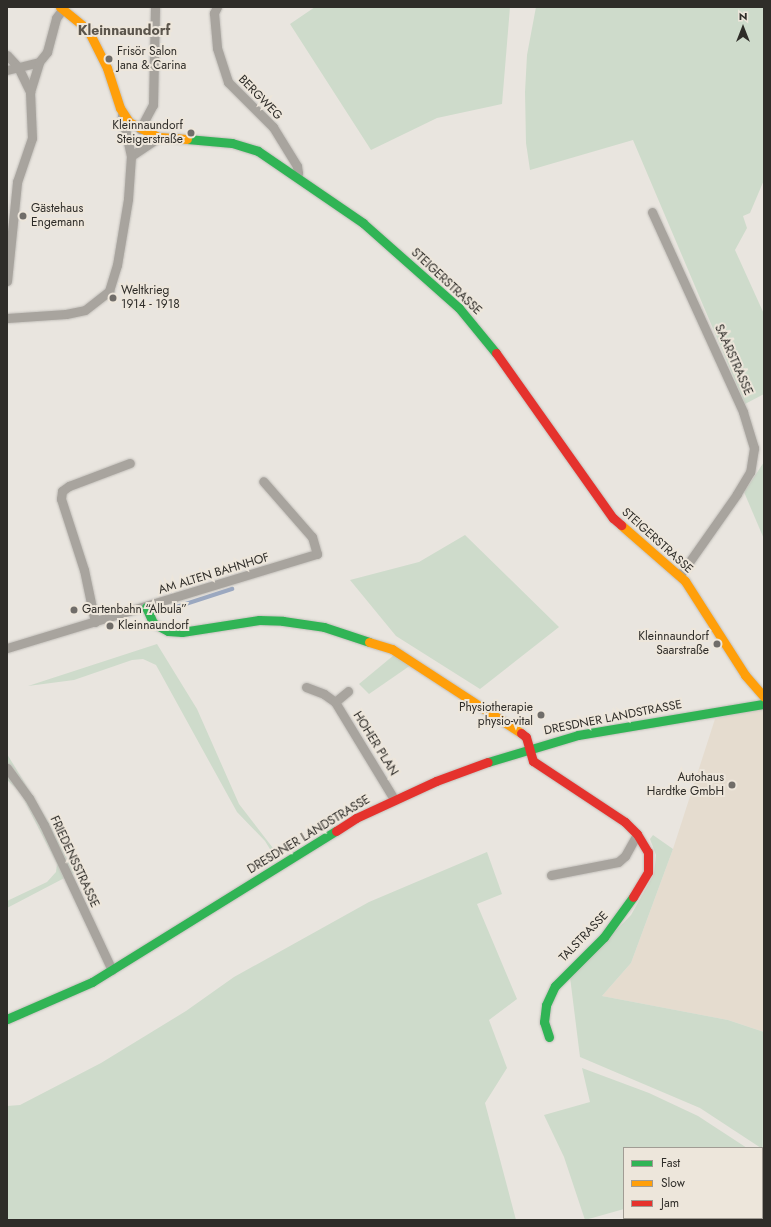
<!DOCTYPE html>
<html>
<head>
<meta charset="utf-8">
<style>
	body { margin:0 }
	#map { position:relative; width:771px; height:1227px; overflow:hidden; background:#e9e5df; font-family:Jost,sans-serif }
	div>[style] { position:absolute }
	.industrial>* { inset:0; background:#e5dccf }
	.green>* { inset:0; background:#cedbcb }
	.stream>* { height:3.5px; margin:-1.75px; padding:0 1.75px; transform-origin:1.75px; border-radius:1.75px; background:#9ba8c0 }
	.roads { filter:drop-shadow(0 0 1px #c3c0bb) drop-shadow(0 0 1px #c3c0bb) }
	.street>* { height:9px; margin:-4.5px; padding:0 4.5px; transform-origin:4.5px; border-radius:4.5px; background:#a8a49e }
	.fast>* { height:9px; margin:-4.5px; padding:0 4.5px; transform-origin:4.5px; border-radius:4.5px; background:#30b455 }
	.slow>* { height:9px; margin:-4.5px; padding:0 4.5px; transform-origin:4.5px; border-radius:4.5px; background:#ff9f0a }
	.jam>* { height:9px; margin:-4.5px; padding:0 4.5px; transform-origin:4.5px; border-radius:4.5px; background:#e5322d }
	.dots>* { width:11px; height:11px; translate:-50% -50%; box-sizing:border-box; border:2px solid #ede6db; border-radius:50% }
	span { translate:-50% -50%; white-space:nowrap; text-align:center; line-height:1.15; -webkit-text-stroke:4px #ede6db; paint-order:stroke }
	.poi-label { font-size:12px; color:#2f2d29 }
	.left { translate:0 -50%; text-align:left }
	.right { translate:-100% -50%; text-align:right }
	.street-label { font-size:12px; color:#2f2d29 }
	.quarter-label { font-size:14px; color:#5b554c; font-weight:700 }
	.frame { position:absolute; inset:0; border:8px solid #2f2d29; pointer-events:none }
	.legend { position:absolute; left:623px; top:1147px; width:140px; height:72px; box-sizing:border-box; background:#ede6db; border:1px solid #a19c94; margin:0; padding:5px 7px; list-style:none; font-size:12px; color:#2f2d29 }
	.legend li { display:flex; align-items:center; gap:8px; height:20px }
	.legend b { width:20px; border:1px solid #a19c94 }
	.north { position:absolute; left:723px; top:8px; width:40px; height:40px; -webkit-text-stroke:3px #ede6db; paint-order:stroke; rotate:0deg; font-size:11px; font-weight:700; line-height:16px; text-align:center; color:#2f2d29 }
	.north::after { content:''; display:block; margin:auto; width:14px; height:18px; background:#2f2d29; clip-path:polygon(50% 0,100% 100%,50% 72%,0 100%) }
</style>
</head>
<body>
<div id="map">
	<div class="industrial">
		<div style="clip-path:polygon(764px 707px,764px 1032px,728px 1020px,602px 996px,631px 963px,673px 849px,715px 719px)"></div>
	</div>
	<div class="green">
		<div style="clip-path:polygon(315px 7px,510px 7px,502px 104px,437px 118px,371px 150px,290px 24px)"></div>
		<div style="clip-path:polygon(536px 7px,764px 7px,764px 180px,750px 213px,743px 216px,747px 228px,735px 250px,764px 314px,764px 394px,745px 404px,633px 140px,530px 170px,526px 143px,525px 92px,527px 55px)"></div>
		<div style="clip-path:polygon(764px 462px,764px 539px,744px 492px)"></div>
		<div style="clip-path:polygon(465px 535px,559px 627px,480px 689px,396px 636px,350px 580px,419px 562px)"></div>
		<div style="clip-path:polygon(157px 644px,197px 709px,239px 804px,276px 852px,273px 854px,265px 841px,237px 812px,156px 665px,143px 659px,132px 660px,74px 680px,28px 686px)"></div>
		<div style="clip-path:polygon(394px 655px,411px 665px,369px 694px,359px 684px)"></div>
		<div style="clip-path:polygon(7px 754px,48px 821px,74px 873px,7px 908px,7px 901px,47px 882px,56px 872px,57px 864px,20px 792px,7px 780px)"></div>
		<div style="clip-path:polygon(653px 835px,673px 849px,631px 963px,602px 996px,728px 1020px,764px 1032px,764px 1150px,700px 1108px,580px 1057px,570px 977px,631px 915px,654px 874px,656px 855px,650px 839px)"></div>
		<div style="clip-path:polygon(487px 852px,502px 894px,477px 904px,517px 999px,489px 1020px,507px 1068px,485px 1103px,516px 1220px,7px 1220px,7px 1106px,20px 1105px,101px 1063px,186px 1011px,234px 977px,369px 902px)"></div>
		<div style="clip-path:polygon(582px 1068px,649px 1093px,698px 1116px,747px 1148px,624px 1148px,624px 1209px,585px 1220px,564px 1157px,544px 1115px,590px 1102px)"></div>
		<div style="clip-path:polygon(762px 1158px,764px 1220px,687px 1220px,686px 1218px,762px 1218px)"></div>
	</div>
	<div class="stream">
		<div style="left:158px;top:613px;width:78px;rotate:-18deg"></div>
		<div style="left:763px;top:1170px;width:1px"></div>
	</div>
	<div class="roads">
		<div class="street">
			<div style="left:217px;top:7px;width:7px;rotate:117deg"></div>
			<div style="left:214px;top:13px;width:35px;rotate:85deg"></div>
			<div style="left:217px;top:48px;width:36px;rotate:72deg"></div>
			<div style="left:228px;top:82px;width:64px;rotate:45deg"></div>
			<div style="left:273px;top:127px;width:46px;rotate:58.4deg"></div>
			<div style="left:297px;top:166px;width:7px;rotate:82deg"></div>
			<div style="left:298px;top:173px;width:4px;rotate:124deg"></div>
			<div style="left:7px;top:55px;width:16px;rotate:47deg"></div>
			<div style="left:18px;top:67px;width:28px;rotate:64deg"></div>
			<div style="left:7px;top:70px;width:33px;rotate:-14deg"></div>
			<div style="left:140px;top:129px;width:27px;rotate:-62deg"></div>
			<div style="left:153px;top:105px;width:98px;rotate:-88.8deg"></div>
			<div style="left:131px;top:156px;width:34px;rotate:-34deg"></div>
			<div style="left:652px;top:212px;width:220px;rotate:65.5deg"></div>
			<div style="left:743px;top:412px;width:38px;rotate:73deg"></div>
			<div style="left:754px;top:448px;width:24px;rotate:99deg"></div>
			<div style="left:750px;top:472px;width:26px;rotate:121deg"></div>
			<div style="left:737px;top:494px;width:99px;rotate:125.1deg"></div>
			<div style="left:7px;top:281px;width:100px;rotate:-84.2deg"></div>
			<div style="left:17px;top:182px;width:46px;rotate:-71.2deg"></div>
			<div style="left:32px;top:138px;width:46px;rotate:-92.5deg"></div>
			<div style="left:30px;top:92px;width:31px;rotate:-73deg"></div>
			<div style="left:39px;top:62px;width:13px;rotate:-51deg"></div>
			<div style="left:47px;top:52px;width:35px;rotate:-75deg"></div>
			<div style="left:56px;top:18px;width:10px;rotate:-53deg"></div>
			<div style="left:7px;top:318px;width:59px;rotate:-3.9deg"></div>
			<div style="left:66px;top:314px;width:19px;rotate:-12deg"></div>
			<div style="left:85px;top:310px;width:31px;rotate:-38deg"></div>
			<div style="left:109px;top:291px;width:27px;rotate:-73deg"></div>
			<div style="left:117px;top:265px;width:67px;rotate:-80.5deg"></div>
			<div style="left:128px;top:199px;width:43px;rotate:-86deg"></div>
			<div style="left:131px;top:156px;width:42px;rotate:-102.4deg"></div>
			<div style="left:95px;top:622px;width:53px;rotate:-101.9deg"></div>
			<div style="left:84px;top:570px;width:75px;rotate:-107.9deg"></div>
			<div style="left:61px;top:499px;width:8px;rotate:-83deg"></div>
			<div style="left:62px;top:491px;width:9px;rotate:-36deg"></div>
			<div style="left:69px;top:486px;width:65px;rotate:-20.7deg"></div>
			<div style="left:7px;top:648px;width:324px;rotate:-16.9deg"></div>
			<div style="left:317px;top:554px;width:18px;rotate:-106deg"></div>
			<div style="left:312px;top:537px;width:74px;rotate:-131.2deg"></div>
			<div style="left:306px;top:687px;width:19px;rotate:21deg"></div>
			<div style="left:324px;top:694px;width:14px;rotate:36deg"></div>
			<div style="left:335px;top:702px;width:114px;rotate:58.7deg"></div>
			<div style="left:335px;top:702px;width:17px;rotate:-40deg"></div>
			<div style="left:7px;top:768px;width:37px;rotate:54deg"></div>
			<div style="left:29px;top:798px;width:31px;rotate:61deg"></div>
			<div style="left:44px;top:825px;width:160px;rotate:64.9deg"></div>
			<div style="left:551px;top:875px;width:68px;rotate:-11deg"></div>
			<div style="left:618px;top:862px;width:9px;rotate:-41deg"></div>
			<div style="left:625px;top:856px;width:25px;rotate:-61deg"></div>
		</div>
		<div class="fast">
			<div style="left:187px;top:139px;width:45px;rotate:5.1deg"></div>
			<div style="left:232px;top:143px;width:27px;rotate:17deg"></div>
			<div style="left:258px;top:151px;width:127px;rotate:34.4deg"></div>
			<div style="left:363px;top:223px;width:128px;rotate:41.5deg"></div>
			<div style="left:459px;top:308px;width:58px;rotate:50.6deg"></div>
			<div style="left:146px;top:607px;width:17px;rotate:66deg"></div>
			<div style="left:153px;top:623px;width:17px;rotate:28deg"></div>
			<div style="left:168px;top:631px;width:14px;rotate:4deg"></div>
			<div style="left:182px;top:632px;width:78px;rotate:-8.9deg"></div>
			<div style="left:259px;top:620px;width:24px;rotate:2deg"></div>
			<div style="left:283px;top:621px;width:41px;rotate:8.3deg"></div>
			<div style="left:324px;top:627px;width:47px;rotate:18.4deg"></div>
			<div style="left:488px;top:762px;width:94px;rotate:-16.7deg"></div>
			<div style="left:578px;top:735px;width:189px;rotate:-9.5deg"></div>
			<div style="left:7px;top:1019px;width:93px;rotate:-23.5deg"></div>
			<div style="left:92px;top:982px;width:287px;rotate:-31.8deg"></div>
			<div style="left:549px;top:1037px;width:16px;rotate:-108deg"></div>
			<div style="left:544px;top:1022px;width:17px;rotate:-83deg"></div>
			<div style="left:546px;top:1005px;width:21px;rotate:-65deg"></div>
			<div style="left:555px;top:986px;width:69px;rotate:-45deg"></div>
			<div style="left:604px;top:937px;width:49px;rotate:-54.1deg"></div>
		</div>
		<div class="slow">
			<div style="left:60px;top:7px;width:36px;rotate:39deg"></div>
			<div style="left:88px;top:30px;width:42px;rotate:63.4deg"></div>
			<div style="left:107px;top:68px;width:42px;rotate:72deg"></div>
			<div style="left:120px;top:108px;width:17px;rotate:57deg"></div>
			<div style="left:129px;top:122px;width:34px;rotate:27deg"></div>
			<div style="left:159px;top:137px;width:28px;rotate:4deg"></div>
			<div style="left:621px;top:525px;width:85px;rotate:41.2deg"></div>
			<div style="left:685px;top:581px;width:112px;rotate:57.4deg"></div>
			<div style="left:745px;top:675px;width:29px;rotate:49deg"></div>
			<div style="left:369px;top:642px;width:24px;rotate:17deg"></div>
			<div style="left:392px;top:649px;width:154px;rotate:33.1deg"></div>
		</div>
		<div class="jam">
			<div style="left:496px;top:353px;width:202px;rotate:54.7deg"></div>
			<div style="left:613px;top:518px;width:11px;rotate:41deg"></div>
			<div style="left:521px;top:733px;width:6px;rotate:39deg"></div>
			<div style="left:526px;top:737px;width:25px;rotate:74deg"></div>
			<div style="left:533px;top:761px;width:110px;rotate:33.5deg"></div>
			<div style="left:625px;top:822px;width:17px;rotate:45deg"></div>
			<div style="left:637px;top:834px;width:21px;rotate:59deg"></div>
			<div style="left:648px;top:852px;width:20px;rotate:90deg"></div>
			<div style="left:648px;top:872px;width:29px;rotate:121deg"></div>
			<div style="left:336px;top:831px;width:24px;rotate:-33deg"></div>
			<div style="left:356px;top:818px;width:88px;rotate:-24.8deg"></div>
			<div style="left:436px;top:781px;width:55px;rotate:-20.1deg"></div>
		</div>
	</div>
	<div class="dots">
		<div style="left:109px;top:59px;background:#706d69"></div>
		<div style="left:191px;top:133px;background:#706d69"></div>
		<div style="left:23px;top:216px;background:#706d69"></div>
		<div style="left:113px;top:298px;background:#706d69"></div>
		<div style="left:74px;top:610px;background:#706d69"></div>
		<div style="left:110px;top:626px;background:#706d69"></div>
		<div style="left:717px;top:644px;background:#706d69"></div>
		<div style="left:541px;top:715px;background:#706d69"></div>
		<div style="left:732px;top:785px;background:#706d69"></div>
	</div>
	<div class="poi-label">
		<span class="left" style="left:117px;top:59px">Frisör Salon<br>Jana &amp; Carina</span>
		<span class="right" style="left:183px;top:133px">Kleinnaundorf<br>Steigerstraße</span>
		<span class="left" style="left:31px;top:216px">Gästehaus<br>Engemann</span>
		<span class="left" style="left:121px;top:298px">Weltkrieg<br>1914 - 1918</span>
		<span class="left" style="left:82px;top:610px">Gartenbahn “Albula”</span>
		<span class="left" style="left:118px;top:626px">Kleinnaundorf</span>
		<span class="right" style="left:709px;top:644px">Kleinnaundorf<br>Saarstraße</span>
		<span class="right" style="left:533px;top:715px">Physiotherapie<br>physio-vital</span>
		<span class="right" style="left:724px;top:785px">Autohaus<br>Hardtke GmbH</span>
	</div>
	<div class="street-label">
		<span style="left:260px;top:98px;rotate:46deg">BERGWEG</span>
		<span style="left:446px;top:282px;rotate:43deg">STEIGERSTRASSE</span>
		<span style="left:733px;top:360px;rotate:66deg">SAARSTRASSE</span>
		<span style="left:657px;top:541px;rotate:42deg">STEIGERSTRASSE</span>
		<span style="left:214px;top:574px;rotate:-17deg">AM ALTEN BAHNHOF</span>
		<span style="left:613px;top:718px;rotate:-11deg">DRESDNER LANDSTRASSE</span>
		<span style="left:375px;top:744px;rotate:58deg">HOHER PLAN</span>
		<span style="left:309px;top:835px;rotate:-31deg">DRESDNER LANDSTRASSE</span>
		<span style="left:74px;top:862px;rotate:65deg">FRIEDENSSTRASSE</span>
		<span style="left:584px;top:937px;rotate:-46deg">TALSTRASSE</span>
	</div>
	<div class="quarter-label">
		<span style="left:124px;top:30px">Kleinnaundorf</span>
	</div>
	<div class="frame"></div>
	<ul class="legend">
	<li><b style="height:5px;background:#30b455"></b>Fast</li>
	<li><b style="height:5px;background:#ff9f0a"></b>Slow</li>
	<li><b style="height:5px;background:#e5322d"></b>Jam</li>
	</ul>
	<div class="north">N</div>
</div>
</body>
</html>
